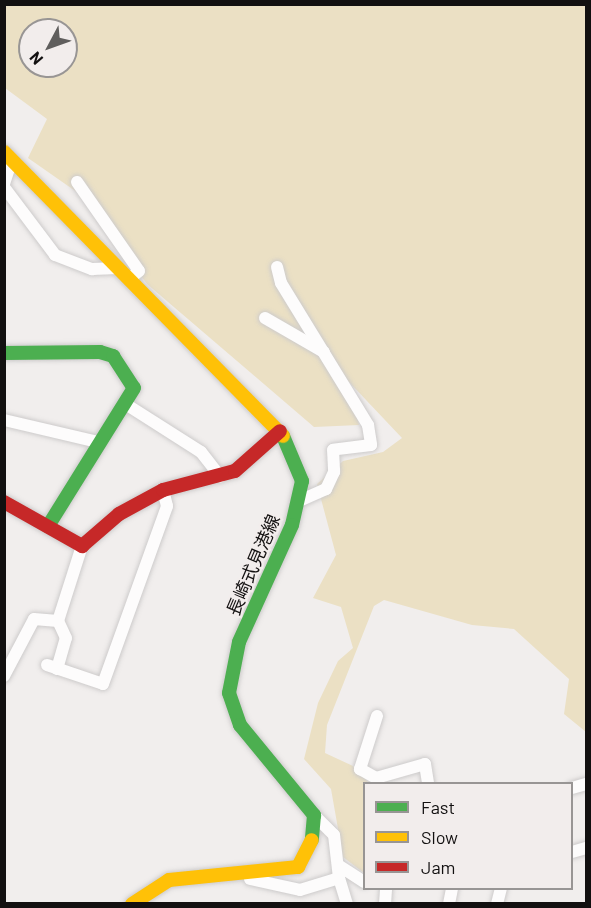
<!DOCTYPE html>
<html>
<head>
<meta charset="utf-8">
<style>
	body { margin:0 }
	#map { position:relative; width:591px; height:908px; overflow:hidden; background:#f1eeed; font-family:Barlow,"Noto Sans JP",sans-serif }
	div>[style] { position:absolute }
	.green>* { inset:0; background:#ebe0c4 }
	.roads { filter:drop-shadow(0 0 2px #cdcbcb) drop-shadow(0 0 2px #cdcbcb) }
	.street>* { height:12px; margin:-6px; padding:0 6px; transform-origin:6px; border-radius:6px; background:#fdfcfc }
	.fast>* { height:14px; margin:-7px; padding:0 7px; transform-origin:7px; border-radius:7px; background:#4caf50 }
	.slow>* { height:14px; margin:-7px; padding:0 7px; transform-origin:7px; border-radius:7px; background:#ffc107 }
	.jam>* { height:14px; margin:-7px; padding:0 7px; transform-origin:7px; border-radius:7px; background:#c62828 }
	span { translate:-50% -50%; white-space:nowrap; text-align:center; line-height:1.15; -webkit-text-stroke:4.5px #f2edec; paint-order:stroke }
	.street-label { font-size:18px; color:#121010 }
	.frame { position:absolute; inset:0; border:6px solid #121010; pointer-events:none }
	.legend { position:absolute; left:363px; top:782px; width:210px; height:108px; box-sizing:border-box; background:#f2edec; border:2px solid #989594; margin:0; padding:8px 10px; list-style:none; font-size:18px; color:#121010 }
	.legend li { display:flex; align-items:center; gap:12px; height:30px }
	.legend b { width:30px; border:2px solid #989594 }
	.north { position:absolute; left:18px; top:18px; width:60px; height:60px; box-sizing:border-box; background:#f2edec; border:2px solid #989594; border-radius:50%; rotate:229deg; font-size:16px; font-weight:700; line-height:24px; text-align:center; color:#121010 }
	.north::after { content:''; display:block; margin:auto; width:21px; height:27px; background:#605e5d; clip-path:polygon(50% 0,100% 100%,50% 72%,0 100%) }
</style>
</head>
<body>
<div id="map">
	<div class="green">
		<div style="clip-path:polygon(evenodd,5px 5px,586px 5px,586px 732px,564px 714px,569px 679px,514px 629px,472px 625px,384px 600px,374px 606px,327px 725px,325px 753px,353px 766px,369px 783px,364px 784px,364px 873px,343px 857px,331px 789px,304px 759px,318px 703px,338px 661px,353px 648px,341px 607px,313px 598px,336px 555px,317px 484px,343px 461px,383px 452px,402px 438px,349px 382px,359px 425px,314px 427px,147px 284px,81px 195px,28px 158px,47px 119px,5px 88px,5px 5px,30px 30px,66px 30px,66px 66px,30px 66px,30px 30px)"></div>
	</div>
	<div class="roads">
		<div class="street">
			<div style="left:77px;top:182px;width:108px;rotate:55.1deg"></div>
			<div style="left:139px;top:271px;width:13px;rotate:141deg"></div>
			<div style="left:4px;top:184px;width:25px;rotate:-72deg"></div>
			<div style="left:4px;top:187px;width:85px;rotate:53.1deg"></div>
			<div style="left:55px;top:255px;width:40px;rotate:21deg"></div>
			<div style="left:92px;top:269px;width:26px;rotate:-2deg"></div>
			<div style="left:277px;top:267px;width:16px;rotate:76deg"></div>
			<div style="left:281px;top:283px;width:167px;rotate:58.5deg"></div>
			<div style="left:368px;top:425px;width:20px;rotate:81deg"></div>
			<div style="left:371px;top:445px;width:38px;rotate:173deg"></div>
			<div style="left:333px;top:450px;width:22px;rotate:87deg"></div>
			<div style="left:334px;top:472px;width:19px;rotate:115deg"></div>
			<div style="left:326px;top:489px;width:32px;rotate:156deg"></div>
			<div style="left:265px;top:318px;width:68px;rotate:30deg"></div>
			<div style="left:124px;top:403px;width:91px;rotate:32.5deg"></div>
			<div style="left:201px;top:452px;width:31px;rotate:52deg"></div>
			<div style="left:4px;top:420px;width:97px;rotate:13.2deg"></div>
			<div style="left:47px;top:665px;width:59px;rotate:18.7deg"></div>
			<div style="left:103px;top:684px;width:189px;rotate:-70.2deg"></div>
			<div style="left:167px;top:506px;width:16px;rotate:-104deg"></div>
			<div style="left:57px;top:669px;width:32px;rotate:-74deg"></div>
			<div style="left:66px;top:638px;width:19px;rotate:-115deg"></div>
			<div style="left:4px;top:676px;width:64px;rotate:-62.2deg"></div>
			<div style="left:34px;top:619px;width:24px;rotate:5deg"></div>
			<div style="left:58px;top:621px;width:79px;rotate:-72.3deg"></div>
			<div style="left:377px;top:716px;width:56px;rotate:107.8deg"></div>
			<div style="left:360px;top:769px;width:18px;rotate:29deg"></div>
			<div style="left:376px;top:778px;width:51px;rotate:-15.9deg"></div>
			<div style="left:425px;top:764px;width:20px;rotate:81deg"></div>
			<div style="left:572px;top:788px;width:15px;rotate:-16deg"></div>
			<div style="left:572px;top:852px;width:15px;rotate:-16deg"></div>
			<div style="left:338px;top:865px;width:31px;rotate:33deg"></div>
			<div style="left:339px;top:878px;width:27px;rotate:73deg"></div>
			<div style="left:250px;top:879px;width:51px;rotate:12.4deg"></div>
			<div style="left:300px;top:890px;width:41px;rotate:-17.1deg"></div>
			<div style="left:339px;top:878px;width:43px;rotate:-96.6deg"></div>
			<div style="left:334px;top:835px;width:28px;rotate:-135deg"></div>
			<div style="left:385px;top:904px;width:16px;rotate:-86deg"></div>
			<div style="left:449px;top:904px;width:16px;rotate:-79deg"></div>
			<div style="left:497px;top:904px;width:16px;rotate:-76deg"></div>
		</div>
		<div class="fast">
			<div style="left:4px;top:353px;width:96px;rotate:-0.6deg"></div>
			<div style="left:100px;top:352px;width:14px;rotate:17deg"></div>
			<div style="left:113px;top:356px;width:38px;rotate:57deg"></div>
			<div style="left:134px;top:388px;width:163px;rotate:121.9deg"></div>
			<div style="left:283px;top:436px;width:49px;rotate:67.1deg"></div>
			<div style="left:302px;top:481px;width:45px;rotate:102.8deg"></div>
			<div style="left:292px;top:525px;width:128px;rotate:114.4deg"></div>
			<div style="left:239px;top:642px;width:52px;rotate:101.1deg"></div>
			<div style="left:229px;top:693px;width:34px;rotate:71deg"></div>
			<div style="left:240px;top:725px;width:117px;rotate:50.6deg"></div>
			<div style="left:314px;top:815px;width:25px;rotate:95deg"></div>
		</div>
		<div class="slow">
			<div style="left:4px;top:152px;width:398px;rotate:45.5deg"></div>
			<div style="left:132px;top:904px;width:44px;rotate:-33deg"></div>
			<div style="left:169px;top:880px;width:130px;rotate:-5.8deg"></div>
			<div style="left:298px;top:867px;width:30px;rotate:-63deg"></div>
		</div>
		<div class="jam">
			<div style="left:4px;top:502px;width:90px;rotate:29.4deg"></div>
			<div style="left:82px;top:546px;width:49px;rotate:-40.9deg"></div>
			<div style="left:119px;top:514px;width:50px;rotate:-28.6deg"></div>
			<div style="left:163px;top:490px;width:74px;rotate:-14.8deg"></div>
			<div style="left:235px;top:471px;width:60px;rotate:-41.6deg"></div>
		</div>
	</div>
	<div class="street-label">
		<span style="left:253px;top:565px;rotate:-67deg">長崎式見港線</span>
	</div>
	<div class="frame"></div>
	<ul class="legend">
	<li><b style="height:8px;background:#4caf50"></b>Fast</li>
	<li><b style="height:8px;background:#ffc107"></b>Slow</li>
	<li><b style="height:8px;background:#c62828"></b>Jam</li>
	</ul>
	<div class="north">N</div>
</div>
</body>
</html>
